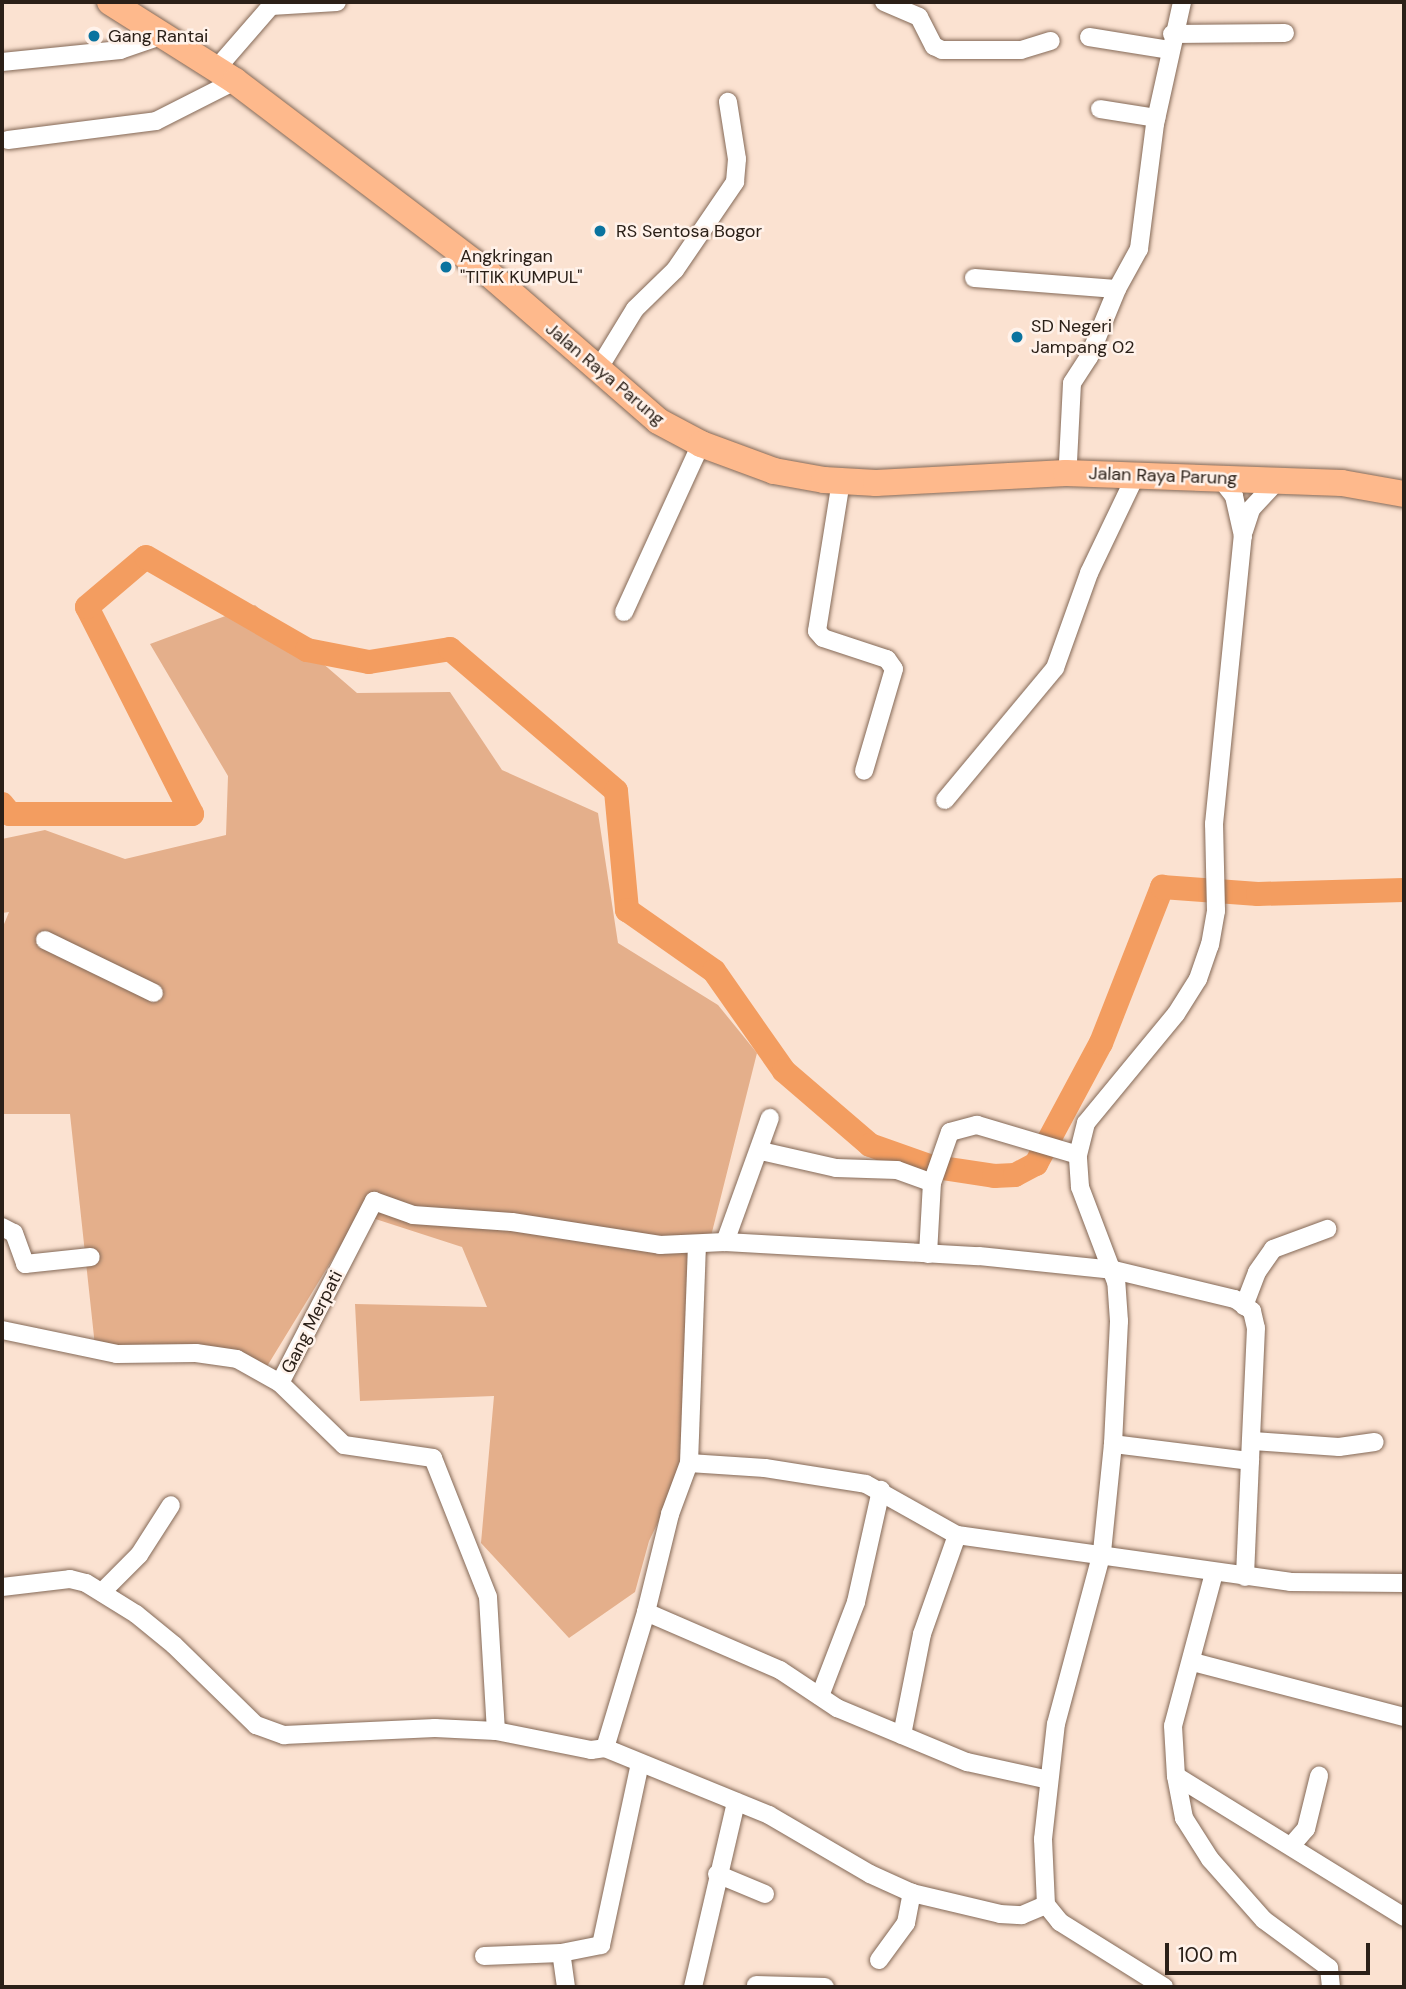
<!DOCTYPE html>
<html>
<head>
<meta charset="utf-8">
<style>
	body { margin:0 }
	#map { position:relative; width:1406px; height:1989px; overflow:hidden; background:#fbe2d1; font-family:"DM Sans",sans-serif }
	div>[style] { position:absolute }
	.green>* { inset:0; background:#e4af8b }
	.river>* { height:24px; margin:-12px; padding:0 12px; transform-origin:12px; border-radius:12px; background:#f39d60 }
	.roads { filter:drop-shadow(0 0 2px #846957) drop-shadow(0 0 2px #846957) }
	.minor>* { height:18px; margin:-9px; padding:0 9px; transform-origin:9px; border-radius:9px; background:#fff }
	.highway>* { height:26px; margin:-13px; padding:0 13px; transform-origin:13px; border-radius:13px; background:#feb98c }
	.dots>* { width:19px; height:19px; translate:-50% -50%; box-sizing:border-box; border:4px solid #fff2ea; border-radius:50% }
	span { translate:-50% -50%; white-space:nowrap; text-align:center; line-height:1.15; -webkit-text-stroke:5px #fff2ea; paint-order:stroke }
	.poi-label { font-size:18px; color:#2b2018 }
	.left { translate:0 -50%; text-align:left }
	.street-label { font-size:18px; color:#2b2018 }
	.frame { position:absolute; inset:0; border:4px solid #2b2018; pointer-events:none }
	.scale { position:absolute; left:1165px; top:1943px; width:205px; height:32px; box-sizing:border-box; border:4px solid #2b2018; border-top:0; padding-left:9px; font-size:21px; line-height:24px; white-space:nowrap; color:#2b2018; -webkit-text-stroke:5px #fff2ea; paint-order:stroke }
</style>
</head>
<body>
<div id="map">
	<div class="green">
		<div style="clip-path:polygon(255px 605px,357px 693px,450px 692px,502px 770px,598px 813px,618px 943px,718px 1005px,757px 1053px,706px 1256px,684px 1469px,649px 1541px,635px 1592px,569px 1638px,481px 1543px,494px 1396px,360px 1401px,355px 1304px,487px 1307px,462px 1247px,360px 1214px,266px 1368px,95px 1346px,70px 1114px,2px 1114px,2px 929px,9px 912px,2px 913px,2px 839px,45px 830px,125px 859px,226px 835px,228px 776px,150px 644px)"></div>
	</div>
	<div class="river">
		<div style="left:2px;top:804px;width:13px;rotate:51deg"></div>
		<div style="left:10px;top:814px;width:182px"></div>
		<div style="left:192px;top:814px;width:232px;rotate:-116.9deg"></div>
		<div style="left:87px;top:607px;width:77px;rotate:-40.3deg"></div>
		<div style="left:146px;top:557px;width:186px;rotate:30deg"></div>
		<div style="left:307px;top:650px;width:63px;rotate:11deg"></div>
		<div style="left:369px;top:662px;width:82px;rotate:-9.1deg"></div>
		<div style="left:450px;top:649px;width:218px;rotate:40.5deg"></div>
		<div style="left:616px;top:791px;width:120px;rotate:84.7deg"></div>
		<div style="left:627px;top:910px;width:106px;rotate:35deg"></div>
		<div style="left:714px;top:971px;width:122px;rotate:55deg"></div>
		<div style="left:784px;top:1071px;width:113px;rotate:40.7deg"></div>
		<div style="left:870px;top:1145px;width:63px;rotate:19.6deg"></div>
		<div style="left:929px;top:1166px;width:66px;rotate:8.7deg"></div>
		<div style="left:994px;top:1176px;width:21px;rotate:-3deg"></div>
		<div style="left:1015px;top:1175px;width:24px;rotate:-28deg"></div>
		<div style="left:1036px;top:1164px;width:137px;rotate:-61.8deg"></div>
		<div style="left:1101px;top:1043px;width:168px;rotate:-68.6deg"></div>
		<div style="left:1162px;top:887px;width:96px;rotate:4.2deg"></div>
		<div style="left:1258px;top:894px;width:146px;rotate:-1.6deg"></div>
	</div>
	<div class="roads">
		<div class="minor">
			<div style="left:884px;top:2px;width:38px;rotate:23deg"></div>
			<div style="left:919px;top:17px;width:33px;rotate:63deg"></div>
			<div style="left:934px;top:46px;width:9px;rotate:27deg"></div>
			<div style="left:942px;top:50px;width:79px"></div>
			<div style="left:1021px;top:50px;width:31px;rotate:-17deg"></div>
			<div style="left:1172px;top:34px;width:113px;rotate:-0.5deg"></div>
			<div style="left:1089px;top:37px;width:81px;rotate:9.2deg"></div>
			<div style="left:224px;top:60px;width:72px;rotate:-49deg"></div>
			<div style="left:271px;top:6px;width:66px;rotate:-3.5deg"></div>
			<div style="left:2px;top:62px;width:119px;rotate:-5.8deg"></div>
			<div style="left:120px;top:50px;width:43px;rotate:-18.9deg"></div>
			<div style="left:1100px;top:109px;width:57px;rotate:9.1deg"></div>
			<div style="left:8px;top:140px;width:149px;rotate:-7.3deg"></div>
			<div style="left:156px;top:121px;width:89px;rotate:-26.9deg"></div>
			<div style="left:974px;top:278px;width:143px;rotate:4.4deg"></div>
			<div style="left:602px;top:363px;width:63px;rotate:-58.6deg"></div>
			<div style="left:635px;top:309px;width:56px;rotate:-44.3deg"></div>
			<div style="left:675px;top:270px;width:107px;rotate:-55.7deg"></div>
			<div style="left:735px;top:182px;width:23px;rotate:-85deg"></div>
			<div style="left:737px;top:159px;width:58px;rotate:-99deg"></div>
			<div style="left:1068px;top:462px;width:79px;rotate:-87.1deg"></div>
			<div style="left:1072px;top:383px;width:31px;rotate:-57deg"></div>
			<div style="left:1089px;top:357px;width:74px;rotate:-67.6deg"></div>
			<div style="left:1117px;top:289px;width:46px;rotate:-61.2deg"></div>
			<div style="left:1139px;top:249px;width:126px;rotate:-82.7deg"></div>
			<div style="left:1155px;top:124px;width:125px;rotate:-77.5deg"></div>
			<div style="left:841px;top:481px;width:152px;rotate:99.1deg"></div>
			<div style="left:817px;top:631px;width:9px;rotate:49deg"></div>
			<div style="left:823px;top:638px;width:67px;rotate:18.2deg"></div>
			<div style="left:887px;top:659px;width:12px;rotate:55deg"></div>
			<div style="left:894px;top:669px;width:106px;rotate:106.4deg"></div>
			<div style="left:1244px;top:531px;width:23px;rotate:-72deg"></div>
			<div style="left:1251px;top:509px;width:40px;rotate:-47deg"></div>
			<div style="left:624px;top:612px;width:185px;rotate:-65.4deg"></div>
			<div style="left:945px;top:800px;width:172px;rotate:-50.2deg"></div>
			<div style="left:1055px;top:668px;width:101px;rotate:-70.3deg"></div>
			<div style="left:1089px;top:573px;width:109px;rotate:-64.4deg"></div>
			<div style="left:45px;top:940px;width:121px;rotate:25.9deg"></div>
			<div style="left:761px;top:1151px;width:77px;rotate:12.8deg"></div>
			<div style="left:836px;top:1168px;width:61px;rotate:1.9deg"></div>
			<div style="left:897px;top:1170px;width:37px;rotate:20deg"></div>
			<div style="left:2px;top:1227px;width:13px;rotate:27deg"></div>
			<div style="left:14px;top:1233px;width:33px;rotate:70deg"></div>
			<div style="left:25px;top:1264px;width:66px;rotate:-6.1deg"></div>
			<div style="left:725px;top:1242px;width:132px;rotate:-70.1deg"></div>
			<div style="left:928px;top:1254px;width:71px;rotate:-86.8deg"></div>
			<div style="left:932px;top:1183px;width:54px;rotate:-70.6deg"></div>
			<div style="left:950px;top:1132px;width:28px;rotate:-15deg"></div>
			<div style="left:977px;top:1125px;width:105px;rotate:16.5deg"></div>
			<div style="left:1244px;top:1306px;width:36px;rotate:-69deg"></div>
			<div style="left:1257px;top:1272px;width:28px;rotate:-55deg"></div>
			<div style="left:1273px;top:1249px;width:58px;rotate:-20.3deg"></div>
			<div style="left:2px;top:1330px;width:117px;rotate:11.8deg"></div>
			<div style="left:117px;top:1354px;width:79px;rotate:-0.7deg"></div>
			<div style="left:196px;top:1353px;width:41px;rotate:8.3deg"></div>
			<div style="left:237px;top:1359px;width:49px;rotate:29.2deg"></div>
			<div style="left:280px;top:1383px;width:89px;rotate:44.1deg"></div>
			<div style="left:344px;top:1445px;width:90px;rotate:8.3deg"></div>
			<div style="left:433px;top:1458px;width:149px;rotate:68.4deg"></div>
			<div style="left:488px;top:1597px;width:134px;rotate:86.6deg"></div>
			<div style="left:280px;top:1383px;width:205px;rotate:-62.7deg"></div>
			<div style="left:374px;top:1201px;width:41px;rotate:19.7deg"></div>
			<div style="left:413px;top:1215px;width:99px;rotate:4deg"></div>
			<div style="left:512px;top:1222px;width:150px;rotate:8.8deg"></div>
			<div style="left:660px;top:1245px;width:65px;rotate:-2.6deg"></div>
			<div style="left:725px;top:1242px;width:254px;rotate:3.2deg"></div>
			<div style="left:979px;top:1256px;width:136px;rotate:5.9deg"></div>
			<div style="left:1114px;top:1270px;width:124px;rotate:13.5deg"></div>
			<div style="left:1235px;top:1299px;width:21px;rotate:35deg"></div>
			<div style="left:1252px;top:1311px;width:17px;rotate:77deg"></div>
			<div style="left:1256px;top:1328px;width:133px;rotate:92.6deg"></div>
			<div style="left:1253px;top:1441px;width:86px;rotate:4deg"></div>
			<div style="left:1339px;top:1447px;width:36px;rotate:-8deg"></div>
			<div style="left:1113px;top:1444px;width:138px;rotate:7.1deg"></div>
			<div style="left:1250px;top:1461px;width:116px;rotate:92.5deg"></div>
			<div style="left:689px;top:1463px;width:76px;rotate:3.8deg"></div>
			<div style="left:765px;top:1468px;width:102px;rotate:9deg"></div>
			<div style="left:866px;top:1484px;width:104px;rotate:29.3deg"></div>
			<div style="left:957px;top:1535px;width:336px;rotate:8deg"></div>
			<div style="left:1290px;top:1582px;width:114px;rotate:0.5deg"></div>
			<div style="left:1214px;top:1573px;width:158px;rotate:105deg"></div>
			<div style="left:1173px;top:1726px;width:50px;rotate:86.6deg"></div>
			<div style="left:1176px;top:1776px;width:268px;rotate:31.7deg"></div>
			<div style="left:2px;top:1587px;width:68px;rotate:-6.7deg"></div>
			<div style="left:70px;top:1579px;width:16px;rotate:14deg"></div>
			<div style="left:86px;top:1583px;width:59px;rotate:31.8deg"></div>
			<div style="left:136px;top:1614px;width:49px;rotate:39.2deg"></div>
			<div style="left:174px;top:1645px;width:115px;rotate:44.3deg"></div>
			<div style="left:256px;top:1725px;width:30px;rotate:20deg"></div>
			<div style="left:284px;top:1735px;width:151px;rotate:-2.7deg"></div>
			<div style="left:435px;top:1728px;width:61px;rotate:2.8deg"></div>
			<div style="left:496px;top:1731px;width:97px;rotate:11.3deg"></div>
			<div style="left:591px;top:1750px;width:14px;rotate:-8deg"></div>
			<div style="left:605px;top:1748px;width:177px;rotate:22.2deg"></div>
			<div style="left:769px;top:1815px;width:117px;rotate:30.3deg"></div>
			<div style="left:870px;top:1874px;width:46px;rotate:24.3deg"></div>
			<div style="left:912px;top:1893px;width:90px;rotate:13.4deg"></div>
			<div style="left:1000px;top:1914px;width:22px;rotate:3deg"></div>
			<div style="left:1022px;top:1915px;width:26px;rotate:-23deg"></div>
			<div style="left:102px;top:1592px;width:52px;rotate:-45deg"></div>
			<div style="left:139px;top:1555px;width:59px;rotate:-57.4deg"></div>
			<div style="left:646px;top:1612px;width:101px;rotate:-76.2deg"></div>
			<div style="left:670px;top:1514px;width:54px;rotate:-69.6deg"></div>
			<div style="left:689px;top:1463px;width:218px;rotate:-87.9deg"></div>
			<div style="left:1193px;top:1662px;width:218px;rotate:14.6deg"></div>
			<div style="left:820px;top:1696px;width:101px;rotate:-69deg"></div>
			<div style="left:856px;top:1602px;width:115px;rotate:-77.4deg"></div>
			<div style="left:902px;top:1735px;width:103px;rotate:-78.8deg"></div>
			<div style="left:922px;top:1634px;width:105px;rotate:-70.5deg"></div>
			<div style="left:605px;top:1748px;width:142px;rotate:-73.2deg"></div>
			<div style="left:646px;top:1612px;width:146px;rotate:23.4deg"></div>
			<div style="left:780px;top:1670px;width:69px;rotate:33.7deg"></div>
			<div style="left:837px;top:1708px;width:141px;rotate:22.6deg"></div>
			<div style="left:967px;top:1762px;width:84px;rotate:12.4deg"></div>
			<div style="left:1176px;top:1776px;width:43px;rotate:79.2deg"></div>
			<div style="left:1184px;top:1818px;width:49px;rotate:57.6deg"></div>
			<div style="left:1210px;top:1859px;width:81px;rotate:48.5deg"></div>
			<div style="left:1264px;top:1920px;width:81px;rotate:36.4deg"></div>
			<div style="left:1329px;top:1968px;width:19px;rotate:84deg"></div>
			<div style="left:1291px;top:1846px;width:23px;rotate:-49deg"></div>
			<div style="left:1306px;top:1829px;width:55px;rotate:-76.2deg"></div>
			<div style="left:717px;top:1874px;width:52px;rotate:22.6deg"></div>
			<div style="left:484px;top:1956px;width:77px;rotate:-2.2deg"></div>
			<div style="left:879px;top:1960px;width:46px;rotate:-53.9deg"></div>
			<div style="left:906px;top:1923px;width:31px;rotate:-79deg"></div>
			<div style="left:756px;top:1985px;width:69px;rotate:1.7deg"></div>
			<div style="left:566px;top:1987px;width:34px;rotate:-98deg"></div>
			<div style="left:561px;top:1953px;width:41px;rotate:-11.3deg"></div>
			<div style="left:601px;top:1945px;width:186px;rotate:-77.9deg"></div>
			<div style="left:693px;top:1987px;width:190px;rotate:-76.9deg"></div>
			<div style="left:1164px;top:1987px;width:123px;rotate:-148deg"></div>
			<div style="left:1060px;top:1922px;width:22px;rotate:-129deg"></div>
			<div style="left:1046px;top:1905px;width:66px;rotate:-92.6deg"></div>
			<div style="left:1043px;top:1839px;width:116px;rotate:-83.6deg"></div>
			<div style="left:1056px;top:1724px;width:178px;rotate:-75deg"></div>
			<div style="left:1102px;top:1552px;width:109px;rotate:-84.2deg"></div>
			<div style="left:1113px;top:1444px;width:123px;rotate:-87.2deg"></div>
			<div style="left:1119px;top:1321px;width:39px;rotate:-94deg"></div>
			<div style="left:1116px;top:1282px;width:102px;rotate:-110.8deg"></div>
			<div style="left:1080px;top:1187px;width:32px;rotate:-94deg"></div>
			<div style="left:1078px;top:1155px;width:33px;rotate:-76deg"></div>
			<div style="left:1086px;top:1123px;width:141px;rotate:-50.5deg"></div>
			<div style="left:1176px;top:1014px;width:41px;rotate:-57.8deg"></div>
			<div style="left:1198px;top:979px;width:36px;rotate:-71deg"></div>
			<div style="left:1210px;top:945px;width:35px;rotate:-80deg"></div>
			<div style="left:1216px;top:911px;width:87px;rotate:-91.3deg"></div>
			<div style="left:1214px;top:824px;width:289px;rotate:-84.3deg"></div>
			<div style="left:1243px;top:536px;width:41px;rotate:-102.7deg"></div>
			<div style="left:1234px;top:496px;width:23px;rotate:-128deg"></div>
		</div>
		<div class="highway">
			<div style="left:110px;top:2px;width:148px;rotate:32.3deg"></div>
			<div style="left:235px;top:81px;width:318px;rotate:37.2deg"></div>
			<div style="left:488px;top:273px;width:225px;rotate:41deg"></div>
			<div style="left:658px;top:421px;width:49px;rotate:28.1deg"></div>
			<div style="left:701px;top:444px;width:78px;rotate:20.3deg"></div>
			<div style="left:774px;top:471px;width:51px;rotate:10.2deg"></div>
			<div style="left:824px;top:480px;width:52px;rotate:3.3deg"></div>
			<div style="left:876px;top:483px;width:190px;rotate:-3deg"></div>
			<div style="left:1066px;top:473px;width:276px;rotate:2.1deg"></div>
			<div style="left:1342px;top:483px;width:63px;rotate:10.1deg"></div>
		</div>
	</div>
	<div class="dots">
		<div style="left:94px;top:36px;background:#0a739f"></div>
		<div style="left:600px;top:231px;background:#0a739f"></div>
		<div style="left:446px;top:267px;background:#0a739f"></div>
		<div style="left:1017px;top:337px;background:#0a739f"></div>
	</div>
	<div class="poi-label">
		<span class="left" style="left:108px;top:36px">Gang Rantai</span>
		<span class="left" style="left:616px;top:231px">RS Sentosa Bogor</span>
		<span class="left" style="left:460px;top:267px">Angkringan<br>"TITIK KUMPUL"</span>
		<span class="left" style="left:1031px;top:337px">SD Negeri<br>Jampang 02</span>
	</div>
	<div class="street-label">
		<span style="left:605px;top:374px;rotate:40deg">Jalan Raya Parung</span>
		<span style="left:1163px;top:476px;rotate:2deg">Jalan Raya Parung</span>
		<span style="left:312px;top:1322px;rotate:-63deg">Gang Merpati</span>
	</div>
	<div class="frame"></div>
	<div class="scale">100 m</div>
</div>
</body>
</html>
